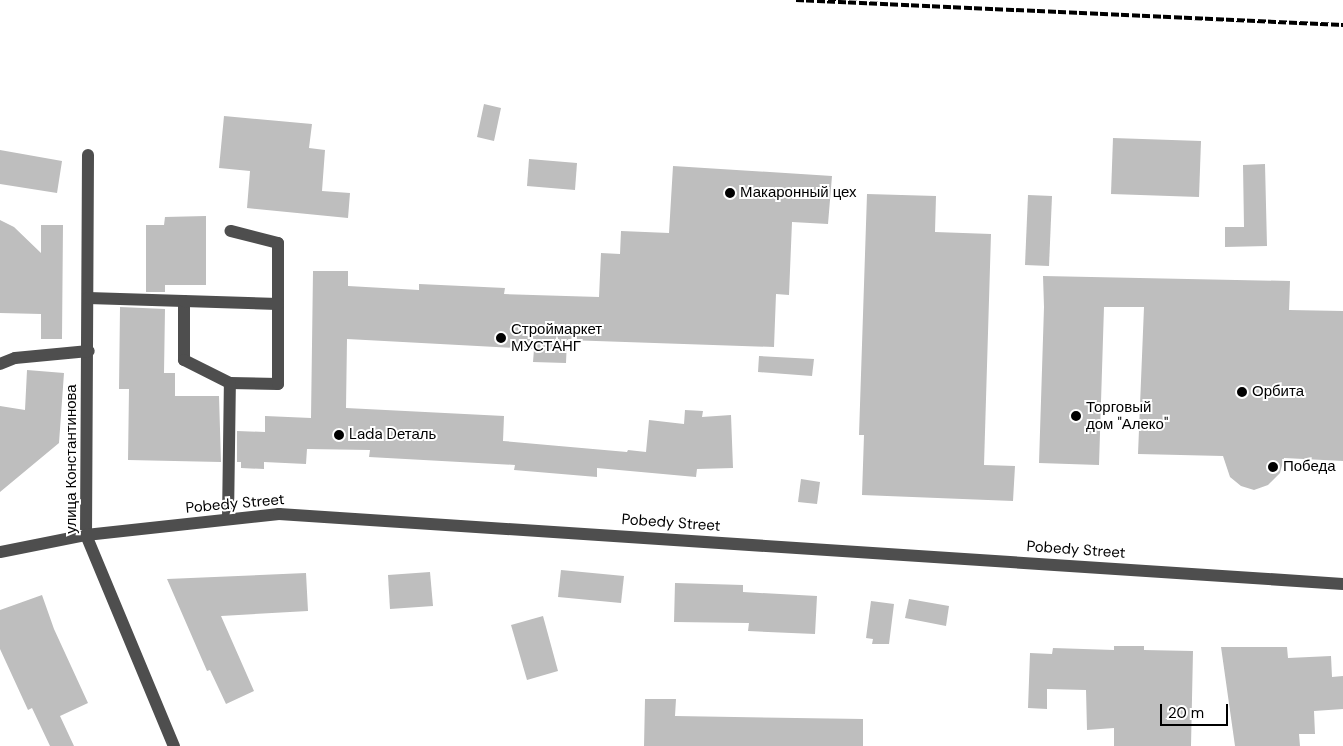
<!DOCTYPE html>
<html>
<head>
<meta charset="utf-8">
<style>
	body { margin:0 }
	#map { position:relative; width:1343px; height:746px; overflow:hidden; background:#fff; font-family:"DM Sans",sans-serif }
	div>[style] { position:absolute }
	.building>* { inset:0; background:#bebebe }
	.minor>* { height:12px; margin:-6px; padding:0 6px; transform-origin:6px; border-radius:6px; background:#4e4e4e }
	.rail>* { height:4px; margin-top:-2px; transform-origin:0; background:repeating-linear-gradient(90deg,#000 0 8px,transparent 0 10.5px) }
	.dots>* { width:14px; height:14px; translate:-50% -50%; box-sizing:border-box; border:2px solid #fff; border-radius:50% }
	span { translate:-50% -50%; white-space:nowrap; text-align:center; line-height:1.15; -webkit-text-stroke:4px #fff; paint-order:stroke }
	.poi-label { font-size:15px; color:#000 }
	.left { translate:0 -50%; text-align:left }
	.street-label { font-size:15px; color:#000 }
	.scale { position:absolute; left:1160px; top:704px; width:68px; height:22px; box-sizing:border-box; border:2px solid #000; border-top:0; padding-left:6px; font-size:15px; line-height:18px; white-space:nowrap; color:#000; -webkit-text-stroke:4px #fff; paint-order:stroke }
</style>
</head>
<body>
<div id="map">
	<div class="building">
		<div style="clip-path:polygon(484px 104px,501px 108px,494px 141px,477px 137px)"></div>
		<div style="clip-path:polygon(224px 116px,312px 124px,309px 148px,325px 150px,322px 191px,350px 193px,348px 218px,247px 208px,250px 171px,219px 168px)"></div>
		<div style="clip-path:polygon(1113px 138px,1201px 141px,1199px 197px,1111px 194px)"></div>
		<div style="clip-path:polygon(0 150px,62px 161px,57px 193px,0 184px)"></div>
		<div style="clip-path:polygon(529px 159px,577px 163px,575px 190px,527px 186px)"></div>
		<div style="clip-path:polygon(1265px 164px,1267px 246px,1225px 247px,1225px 227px,1244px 227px,1243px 165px)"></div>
		<div style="clip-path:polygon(673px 166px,832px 176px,828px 224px,792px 222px,789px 295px,776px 294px,774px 347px,567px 340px,566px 363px,533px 362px,534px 349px,347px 339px,346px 408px,504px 416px,503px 441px,627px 452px,628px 450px,646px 452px,649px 420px,684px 424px,685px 410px,703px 411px,702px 417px,731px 415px,733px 468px,697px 469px,696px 477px,597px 468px,597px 477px,514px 470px,515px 465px,369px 457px,370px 450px,307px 449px,306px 464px,264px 462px,264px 469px,241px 468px,241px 462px,237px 462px,237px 431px,265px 432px,265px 416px,311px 418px,313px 271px,348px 271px,348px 286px,419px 290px,419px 284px,505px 288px,504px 294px,599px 297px,601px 253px,620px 254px,621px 231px,669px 233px)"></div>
		<div style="clip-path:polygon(867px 194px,936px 196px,935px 232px,991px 234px,984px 465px,1015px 466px,1013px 501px,862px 495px,864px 435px,859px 435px)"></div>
		<div style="clip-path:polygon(1028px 195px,1052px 196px,1049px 266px,1025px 265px)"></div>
		<div style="clip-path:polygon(206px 216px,206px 285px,165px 285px,165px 292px,146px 292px,146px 225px,164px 225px,165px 217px)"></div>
		<div style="clip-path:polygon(0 220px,14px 227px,41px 253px,41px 225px,63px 225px,62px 339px,41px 339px,41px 314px,0 313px)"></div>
		<div style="clip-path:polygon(1043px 276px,1290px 281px,1289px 310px,1343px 311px,1343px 461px,1284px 458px,1280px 473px,1268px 485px,1254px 490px,1241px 486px,1230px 477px,1223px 456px,1138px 454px,1144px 307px,1104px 307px,1099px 465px,1039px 463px,1044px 307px)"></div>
		<div style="clip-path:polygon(120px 307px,165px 309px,164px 373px,175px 373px,175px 396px,219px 396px,221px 462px,128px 460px,129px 389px,119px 389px)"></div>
		<div style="clip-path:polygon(759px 356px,814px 359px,812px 376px,758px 372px)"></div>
		<div style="clip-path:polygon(27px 370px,64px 373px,59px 443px,0 492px,0 406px,25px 410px)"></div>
		<div style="clip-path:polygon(801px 479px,820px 482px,817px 504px,798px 502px)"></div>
		<div style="clip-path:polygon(561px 570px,624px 576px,621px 603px,558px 597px)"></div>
		<div style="clip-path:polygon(430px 572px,433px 606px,390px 609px,388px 575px)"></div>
		<div style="clip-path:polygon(306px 573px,308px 611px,221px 616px,254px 691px,226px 704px,210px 670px,207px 671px,167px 579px)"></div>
		<div style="clip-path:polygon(675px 583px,743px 585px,743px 592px,817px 596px,815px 634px,748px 631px,749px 623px,674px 622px)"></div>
		<div style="clip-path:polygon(42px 595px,54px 629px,88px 703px,60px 716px,74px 746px,50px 746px,32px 708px,28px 710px,0 649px,0 610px)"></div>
		<div style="clip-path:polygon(909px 599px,949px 606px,946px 626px,905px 618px)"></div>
		<div style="clip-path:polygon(871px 601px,894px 604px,889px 644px,872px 644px,873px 639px,866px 638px)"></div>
		<div style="clip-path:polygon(543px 616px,558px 671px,527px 680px,511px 625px)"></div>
		<div style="clip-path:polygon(1114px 646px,1144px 646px,1144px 650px,1193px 651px,1191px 746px,1114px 746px,1114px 728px,1087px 730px,1086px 690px,1047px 689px,1047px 709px,1028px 708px,1030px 653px,1052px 654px,1053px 648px,1114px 650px)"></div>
		<div style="clip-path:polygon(1221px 647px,1287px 647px,1288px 658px,1331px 656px,1332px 677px,1343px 676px,1343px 709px,1314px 711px,1315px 734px,1299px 734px,1300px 746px,1235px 746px)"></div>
		<div style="clip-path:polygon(645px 699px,676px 699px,675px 716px,863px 719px,863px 746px,644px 746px)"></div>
	</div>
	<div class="minor">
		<div style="left:88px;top:155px;width:380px;rotate:90.3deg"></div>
		<div style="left:86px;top:535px;width:229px;rotate:67.4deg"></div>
		<div style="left:88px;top:298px;width:96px;rotate:1.8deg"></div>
		<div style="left:184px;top:301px;width:59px;rotate:90deg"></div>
		<div style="left:184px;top:360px;width:51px;rotate:26.6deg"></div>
		<div style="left:230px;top:383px;width:48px;rotate:1.2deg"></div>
		<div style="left:278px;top:384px;width:141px;rotate:-90deg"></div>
		<div style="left:278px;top:243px;width:49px;rotate:-165.7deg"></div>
		<div style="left:184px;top:301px;width:94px;rotate:1.8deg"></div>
		<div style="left:0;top:364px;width:16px;rotate:-22deg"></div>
		<div style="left:15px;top:358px;width:74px;rotate:-5.4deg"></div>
		<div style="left:228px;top:519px;width:136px;rotate:-89.2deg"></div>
		<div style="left:0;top:552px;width:88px;rotate:-11.2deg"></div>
		<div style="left:86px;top:535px;width:194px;rotate:-6.2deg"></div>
		<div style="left:279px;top:514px;width:1066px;rotate:3.76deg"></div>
	</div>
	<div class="rail">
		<div style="left:796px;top:0;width:548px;rotate:2.62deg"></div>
	</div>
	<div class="dots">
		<div style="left:730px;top:193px;background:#000"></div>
		<div style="left:501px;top:338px;background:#000"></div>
		<div style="left:1242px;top:392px;background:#000"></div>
		<div style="left:1076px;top:416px;background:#000"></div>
		<div style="left:339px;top:435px;background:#000"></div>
		<div style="left:1273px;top:467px;background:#000"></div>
	</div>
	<div class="poi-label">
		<span class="left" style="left:740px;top:193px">Макаронный цех</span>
		<span class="left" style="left:511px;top:338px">Строймаркет<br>МУСТАНГ</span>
		<span class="left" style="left:1252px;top:392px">Орбита</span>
		<span class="left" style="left:1086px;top:416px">Торговый<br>дом "Алеко"</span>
		<span class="left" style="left:349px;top:435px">Lada Dеталь</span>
		<span class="left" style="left:1283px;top:467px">Победа</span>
	</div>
	<div class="street-label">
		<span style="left:72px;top:459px;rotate:-90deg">улица Константинова</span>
		<span style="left:235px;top:504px;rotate:-5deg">Pobedy Street</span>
		<span style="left:671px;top:523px;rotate:4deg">Pobedy Street</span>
		<span style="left:1076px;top:550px;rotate:4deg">Pobedy Street</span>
	</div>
	<div class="scale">20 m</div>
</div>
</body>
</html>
